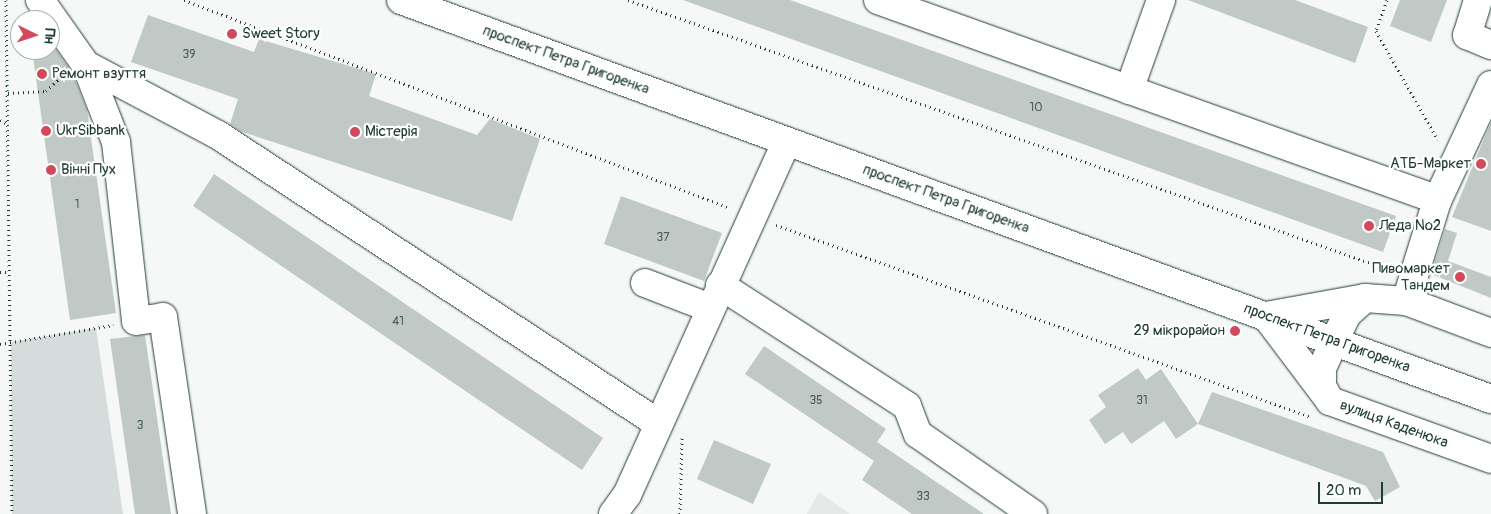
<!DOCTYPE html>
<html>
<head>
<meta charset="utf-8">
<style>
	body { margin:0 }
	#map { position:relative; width:1491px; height:514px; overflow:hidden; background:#f6f7f7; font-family:Pangolin,sans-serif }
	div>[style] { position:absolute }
	.built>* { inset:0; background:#e6e9e8 }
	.green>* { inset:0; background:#d6dcdb }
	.building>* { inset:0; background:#c0c9c6 }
	.path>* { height:3px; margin-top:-1.5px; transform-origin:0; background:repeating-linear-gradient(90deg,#1f3d34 0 1px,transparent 0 5px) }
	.roads { filter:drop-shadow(0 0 1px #1f3d34) drop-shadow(0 0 1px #1f3d34) }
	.minor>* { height:28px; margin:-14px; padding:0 14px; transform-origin:14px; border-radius:14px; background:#fff }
	.major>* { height:28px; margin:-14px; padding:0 14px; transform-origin:14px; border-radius:14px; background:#fff }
	.dots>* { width:14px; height:14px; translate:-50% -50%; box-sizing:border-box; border:2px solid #fff; border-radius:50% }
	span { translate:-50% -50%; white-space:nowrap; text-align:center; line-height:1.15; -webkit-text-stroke:4.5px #fff; paint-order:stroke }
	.number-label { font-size:12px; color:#476058 }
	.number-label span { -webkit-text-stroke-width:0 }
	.poi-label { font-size:15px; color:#1f3d34 }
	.left { translate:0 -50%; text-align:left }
	.right { translate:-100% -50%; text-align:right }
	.street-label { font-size:15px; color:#1f3d34 }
	.north { position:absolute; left:10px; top:10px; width:50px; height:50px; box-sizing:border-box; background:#fff; border:1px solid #a5b1ae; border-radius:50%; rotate:94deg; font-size:14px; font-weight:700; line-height:20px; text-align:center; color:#1f3d34 }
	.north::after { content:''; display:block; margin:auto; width:18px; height:22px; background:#d1495b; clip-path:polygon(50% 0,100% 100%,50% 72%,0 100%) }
	.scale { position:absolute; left:1318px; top:482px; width:65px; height:22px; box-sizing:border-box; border:2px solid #1f3d34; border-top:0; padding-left:6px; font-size:15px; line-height:18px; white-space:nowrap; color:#1f3d34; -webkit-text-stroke:4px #fff; paint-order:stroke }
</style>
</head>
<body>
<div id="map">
	<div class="built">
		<div style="clip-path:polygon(819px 492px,850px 514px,807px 514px)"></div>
	</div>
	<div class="green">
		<div style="clip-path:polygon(96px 328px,123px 514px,12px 514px,11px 342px)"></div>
	</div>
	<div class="building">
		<div style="clip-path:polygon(683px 0,790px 0,1396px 216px,1383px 252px)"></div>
		<div style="clip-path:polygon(1188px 0,1295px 0,1368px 27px,1355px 63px)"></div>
		<div style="clip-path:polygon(1400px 0,1447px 0,1431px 42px,1390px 26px)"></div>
		<div style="clip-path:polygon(148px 15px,254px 52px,259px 39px,376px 74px,369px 96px,477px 135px,490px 119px,540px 139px,512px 221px,240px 131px,230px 124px,238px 99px,131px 62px)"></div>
		<div style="clip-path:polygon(50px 41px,72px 72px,87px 110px,116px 313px,70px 320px,33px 57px,29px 57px,29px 50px,50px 50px)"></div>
		<div style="clip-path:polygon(1491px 122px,1491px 231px,1452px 217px)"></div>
		<div style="clip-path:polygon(214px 174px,603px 438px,582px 470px,193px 206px)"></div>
		<div style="clip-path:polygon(621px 196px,722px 233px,704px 281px,604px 244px)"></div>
		<div style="clip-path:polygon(1445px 229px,1457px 233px,1448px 261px,1491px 277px,1491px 298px,1431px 274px)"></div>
		<div style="clip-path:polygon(145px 335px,171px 514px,135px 514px,110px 339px)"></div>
		<div style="clip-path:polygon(764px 346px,886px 429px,877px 442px,984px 514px,912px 514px,862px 480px,874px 461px,745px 374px)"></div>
		<div style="clip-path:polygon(1138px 368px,1146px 380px,1161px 369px,1198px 424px,1176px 439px,1164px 421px,1131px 444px,1123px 432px,1105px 444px,1089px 420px,1106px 407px,1098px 395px)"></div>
		<div style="clip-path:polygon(1212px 392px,1383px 452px,1400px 487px,1375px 501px,1366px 486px,1198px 424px)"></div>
		<div style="clip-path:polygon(714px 440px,771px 464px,753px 504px,697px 479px)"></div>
	</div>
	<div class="path">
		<div style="left:6px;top:0;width:514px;rotate:89.33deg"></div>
		<div style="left:184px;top:0;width:584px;rotate:20.85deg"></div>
		<div style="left:628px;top:0;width:808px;rotate:19.51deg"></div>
		<div style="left:1387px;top:0;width:33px;rotate:110deg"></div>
		<div style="left:1376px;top:31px;width:125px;rotate:60.4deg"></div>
		<div style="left:8px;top:93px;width:38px;rotate:-3deg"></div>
		<div style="left:46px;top:91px;width:23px;rotate:-43deg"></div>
		<div style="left:0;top:120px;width:9px;rotate:27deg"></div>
		<div style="left:776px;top:225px;width:568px;rotate:19.74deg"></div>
		<div style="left:0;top:272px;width:10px"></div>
		<div style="left:0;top:344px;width:115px;rotate:-9.5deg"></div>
		<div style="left:680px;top:514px;width:79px;rotate:-88.5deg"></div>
	</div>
	<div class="roads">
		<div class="minor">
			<div style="left:40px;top:0;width:80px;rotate:54.7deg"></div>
			<div style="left:86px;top:65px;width:83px;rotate:68.7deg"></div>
			<div style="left:116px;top:142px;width:180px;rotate:83.6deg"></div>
			<div style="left:136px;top:321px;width:27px;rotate:-8deg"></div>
			<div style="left:163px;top:317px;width:199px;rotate:81.6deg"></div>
			<div style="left:878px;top:0;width:586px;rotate:19.64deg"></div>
			<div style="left:1430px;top:197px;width:8px;rotate:30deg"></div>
			<div style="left:1437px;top:201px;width:105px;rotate:107.2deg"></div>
			<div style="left:1478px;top:0;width:37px;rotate:107deg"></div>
			<div style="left:1467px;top:35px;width:26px;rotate:23deg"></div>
			<div style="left:86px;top:65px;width:149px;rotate:27.9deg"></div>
			<div style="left:218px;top:135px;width:527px;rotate:33.24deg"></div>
			<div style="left:1129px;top:90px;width:96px;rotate:-70.4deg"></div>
			<div style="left:1437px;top:201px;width:128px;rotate:-65deg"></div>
			<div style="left:645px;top:283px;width:70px;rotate:21deg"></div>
			<div style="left:720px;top:285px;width:223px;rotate:32.9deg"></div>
			<div style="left:907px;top:406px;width:30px;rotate:69deg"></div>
			<div style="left:918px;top:434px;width:140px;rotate:34.8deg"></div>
			<div style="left:1365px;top:298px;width:24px;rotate:138deg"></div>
			<div style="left:1347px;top:314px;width:60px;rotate:114.8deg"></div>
			<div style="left:1322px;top:368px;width:18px;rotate:90deg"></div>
			<div style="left:1322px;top:386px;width:17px;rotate:62deg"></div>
			<div style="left:1330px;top:401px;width:171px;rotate:19.8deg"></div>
			<div style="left:1330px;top:401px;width:106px;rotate:-127deg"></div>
			<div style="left:1266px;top:316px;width:101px;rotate:-10.3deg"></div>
			<div style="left:1365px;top:298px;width:41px;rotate:4.2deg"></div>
			<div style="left:1406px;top:301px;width:91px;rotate:20.6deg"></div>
			<div style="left:613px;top:514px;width:24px;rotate:-54deg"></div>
			<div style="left:627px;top:495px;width:388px;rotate:-65.7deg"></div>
		</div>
		<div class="major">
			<div style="left:401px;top:0;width:1161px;rotate:20.11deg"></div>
		</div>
	</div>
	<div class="dots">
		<div style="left:232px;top:34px;background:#d1495b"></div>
		<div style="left:42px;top:74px;background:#d1495b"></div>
		<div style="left:46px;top:131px;background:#d1495b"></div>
		<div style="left:355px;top:132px;background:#d1495b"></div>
		<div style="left:1481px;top:164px;background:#d1495b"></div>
		<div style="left:51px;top:170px;background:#d1495b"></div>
		<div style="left:1369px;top:226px;background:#d1495b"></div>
		<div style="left:1460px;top:277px;background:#d1495b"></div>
		<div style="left:1235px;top:331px;background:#d1495b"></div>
	</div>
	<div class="number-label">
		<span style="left:189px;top:55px">39</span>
		<span style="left:1036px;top:108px">10</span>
		<span style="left:77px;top:205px">1</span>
		<span style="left:663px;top:238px">37</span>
		<span style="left:398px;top:322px">41</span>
		<span style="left:816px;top:401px">35</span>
		<span style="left:1142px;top:401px">31</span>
		<span style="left:140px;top:426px">3</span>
		<span style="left:923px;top:497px">33</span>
	</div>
	<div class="poi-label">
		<span class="left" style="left:242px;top:34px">Sweet Story</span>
		<span class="left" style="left:52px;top:74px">Ремонт взуття</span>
		<span class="left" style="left:56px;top:131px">UkrSibbank</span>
		<span class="left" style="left:365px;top:132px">Містерія</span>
		<span class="right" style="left:1471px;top:164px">АТБ-Маркет</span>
		<span class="left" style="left:61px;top:170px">Вінні Пух</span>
		<span class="left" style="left:1379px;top:226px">Леда №2</span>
		<span class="right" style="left:1450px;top:277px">Пивомаркет<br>Тандем</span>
		<span class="right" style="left:1225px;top:331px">29 мікрорайон</span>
	</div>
	<div class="street-label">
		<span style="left:566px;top:60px;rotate:20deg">проспект Петра Григоренка</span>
		<span style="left:946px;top:199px;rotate:20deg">проспект Петра Григоренка</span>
		<span style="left:1327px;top:338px;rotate:20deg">проспект Петра Григоренка</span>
		<span style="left:1394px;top:424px;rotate:20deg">вулиця Каденюка</span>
	</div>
	<div class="north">Пн</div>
	<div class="scale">20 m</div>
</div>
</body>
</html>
